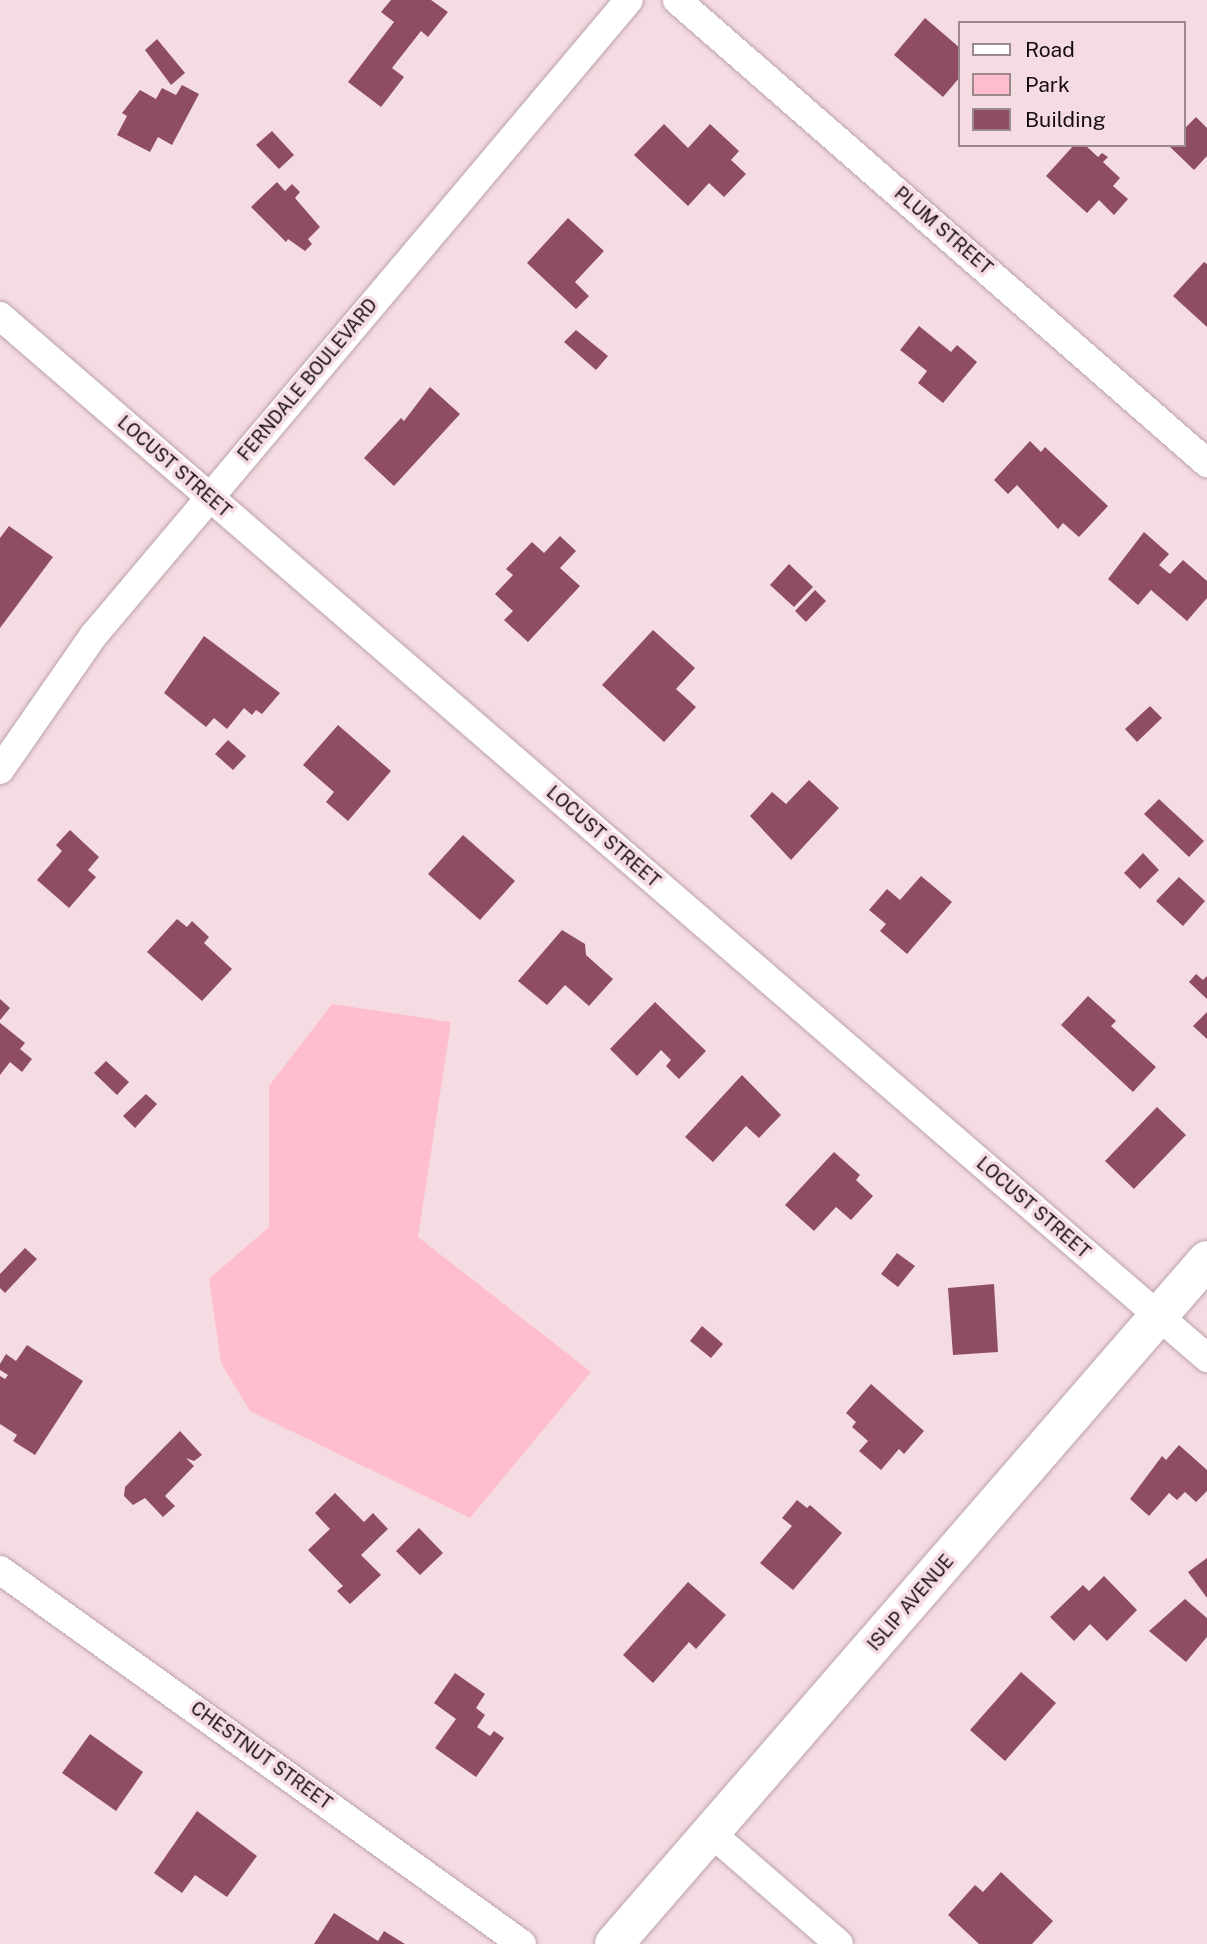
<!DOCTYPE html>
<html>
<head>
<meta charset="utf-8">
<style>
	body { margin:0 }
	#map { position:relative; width:1207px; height:1944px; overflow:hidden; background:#f5dce2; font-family:"Public Sans",sans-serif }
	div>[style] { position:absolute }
	.green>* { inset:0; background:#febece }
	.building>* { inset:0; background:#8f4d61 }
	.roads { filter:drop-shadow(0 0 2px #bba3a9) drop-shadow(0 0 2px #bba3a9) }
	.street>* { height:28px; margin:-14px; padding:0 14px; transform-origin:14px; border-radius:14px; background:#fff }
	.primary>* { height:38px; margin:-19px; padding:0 19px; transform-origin:19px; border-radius:19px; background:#fff }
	span { translate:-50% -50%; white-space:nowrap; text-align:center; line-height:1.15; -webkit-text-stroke:7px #f5dce2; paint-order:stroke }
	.street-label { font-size:18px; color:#140c0e }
	.legend { position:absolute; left:958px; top:21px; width:228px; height:126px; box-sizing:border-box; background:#f5dce2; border:2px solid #9b898d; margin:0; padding:9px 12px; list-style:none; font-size:21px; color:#140c0e }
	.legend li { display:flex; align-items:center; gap:14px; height:35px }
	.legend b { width:35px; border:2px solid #9b898d }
</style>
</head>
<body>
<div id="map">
	<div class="green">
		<div style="clip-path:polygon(332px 1004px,451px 1022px,418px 1237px,591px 1372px,470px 1518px,250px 1411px,221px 1363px,209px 1279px,269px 1227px,269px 1086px)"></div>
	</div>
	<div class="building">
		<div style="clip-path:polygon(391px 0,431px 0,448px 12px,428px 37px,421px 31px,392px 68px,404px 77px,381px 107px,348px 82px,394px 22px,381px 12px)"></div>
		<div style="clip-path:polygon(925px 18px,960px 48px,960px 77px,943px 97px,894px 55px)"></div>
		<div style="clip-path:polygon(157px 39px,185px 73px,171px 85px,145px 50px)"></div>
		<div style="clip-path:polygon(182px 85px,199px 94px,172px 145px,158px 137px,150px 152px,117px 135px,127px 116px,122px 113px,140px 90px,156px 99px,162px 88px,176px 95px)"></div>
		<div style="clip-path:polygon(1196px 117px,1207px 128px,1207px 156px,1194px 170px,1168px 145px,1184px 145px,1184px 129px)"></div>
		<div style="clip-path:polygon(664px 124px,688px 148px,710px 124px,739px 151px,731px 160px,746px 174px,724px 197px,709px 183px,688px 206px,634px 155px)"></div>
		<div style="clip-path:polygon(272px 131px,294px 155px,279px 169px,256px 145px)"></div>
		<div style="clip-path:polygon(1074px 145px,1085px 145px,1098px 157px,1102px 153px,1108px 157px,1103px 162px,1120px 178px,1113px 186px,1128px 199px,1114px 215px,1099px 200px,1087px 213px,1046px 176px)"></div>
		<div style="clip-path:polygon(277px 182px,285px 191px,292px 184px,300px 192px,295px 198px,320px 227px,308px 239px,312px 244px,305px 251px,288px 239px,286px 242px,251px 207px)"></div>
		<div style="clip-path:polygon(568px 218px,604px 251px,575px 282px,589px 296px,576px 309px,527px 263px)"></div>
		<div style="clip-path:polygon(1204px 262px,1207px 264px,1207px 327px,1173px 296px)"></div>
		<div style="clip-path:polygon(919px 326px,951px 352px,957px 345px,977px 362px,943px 403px,918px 383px,927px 371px,900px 350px)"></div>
		<div style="clip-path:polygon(576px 330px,608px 356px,596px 370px,564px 342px)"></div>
		<div style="clip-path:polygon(430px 387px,460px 414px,394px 486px,364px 458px,401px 418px,404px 421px)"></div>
		<div style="clip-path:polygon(1030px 441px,1041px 452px,1045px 447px,1108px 506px,1079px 537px,1063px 523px,1058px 529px,1017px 485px,1008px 494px,994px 480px)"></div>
		<div style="clip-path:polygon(9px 526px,53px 557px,0 628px,0 538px)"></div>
		<div style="clip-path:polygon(1144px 532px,1169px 554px,1159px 565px,1170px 574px,1183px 560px,1207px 581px,1207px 598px,1187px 621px,1151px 590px,1138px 605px,1108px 579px)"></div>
		<div style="clip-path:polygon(560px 536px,576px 551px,560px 568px,580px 586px,528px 642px,504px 620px,513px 611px,495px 594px,513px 575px,506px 569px,532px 542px,544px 553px)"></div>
		<div style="clip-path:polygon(789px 564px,813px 587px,794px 607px,770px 585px)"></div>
		<div style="clip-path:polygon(815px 590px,826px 601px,806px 622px,795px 611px)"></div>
		<div style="clip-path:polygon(653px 630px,695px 668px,676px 689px,696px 707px,664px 742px,602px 685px)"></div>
		<div style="clip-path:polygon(204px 636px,280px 693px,262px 714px,256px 710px,252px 715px,244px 708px,227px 729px,214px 718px,206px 727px,164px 693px)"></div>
		<div style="clip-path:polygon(1150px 706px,1162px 718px,1137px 742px,1125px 729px)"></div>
		<div style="clip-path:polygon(338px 725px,391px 771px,348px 821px,326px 802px,334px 792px,303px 765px)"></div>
		<div style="clip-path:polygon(228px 740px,246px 756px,233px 770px,215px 754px)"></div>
		<div style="clip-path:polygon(809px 780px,839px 808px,791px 860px,750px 816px,772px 792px,786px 804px)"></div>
		<div style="clip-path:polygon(1159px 799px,1204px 841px,1189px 857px,1144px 814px)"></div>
		<div style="clip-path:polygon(70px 830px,99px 857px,88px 870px,96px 877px,69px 908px,37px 880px,62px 851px,56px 845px)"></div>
		<div style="clip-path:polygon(463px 835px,515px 881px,480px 920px,428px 874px)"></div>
		<div style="clip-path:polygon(1143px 853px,1159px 870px,1140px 889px,1124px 873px)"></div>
		<div style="clip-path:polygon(921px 876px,952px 902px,907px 954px,880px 931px,886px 924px,869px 910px,887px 889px,900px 900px)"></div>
		<div style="clip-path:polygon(1179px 877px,1205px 901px,1183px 926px,1156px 901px)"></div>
		<div style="clip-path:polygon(177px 919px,187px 927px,192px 921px,209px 937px,204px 943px,232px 969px,202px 1001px,147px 952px)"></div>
		<div style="clip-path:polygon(562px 930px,585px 944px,586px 955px,613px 979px,589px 1006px,565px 985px,547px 1005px,518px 981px)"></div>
		<div style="clip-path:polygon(1196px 974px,1203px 980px,1207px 976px,1207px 999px,1189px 982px)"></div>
		<div style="clip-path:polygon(1088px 996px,1116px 1021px,1111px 1026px,1156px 1067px,1133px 1092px,1061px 1025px)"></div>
		<div style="clip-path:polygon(0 999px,10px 1008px,0 1020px)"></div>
		<div style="clip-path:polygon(655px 1002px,706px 1051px,679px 1079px,666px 1066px,671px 1060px,661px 1050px,637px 1076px,610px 1049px)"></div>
		<div style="clip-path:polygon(1207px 1012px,1207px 1039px,1193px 1026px)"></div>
		<div style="clip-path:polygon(0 1023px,25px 1043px,20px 1049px,32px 1059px,22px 1072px,10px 1062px,0 1075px)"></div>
		<div style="clip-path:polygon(106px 1061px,129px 1082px,117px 1095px,94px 1073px)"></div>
		<div style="clip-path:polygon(742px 1075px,781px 1115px,759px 1138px,746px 1126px,713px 1162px,685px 1137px)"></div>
		<div style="clip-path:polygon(146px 1094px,157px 1104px,135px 1128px,123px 1116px)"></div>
		<div style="clip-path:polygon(1157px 1107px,1186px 1135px,1134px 1189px,1105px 1161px)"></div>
		<div style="clip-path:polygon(834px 1152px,860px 1175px,856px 1180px,873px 1196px,851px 1220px,836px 1207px,814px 1231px,785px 1205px)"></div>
		<div style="clip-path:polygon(25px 1248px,37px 1259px,5px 1293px,0 1288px,0 1274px)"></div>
		<div style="clip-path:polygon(897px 1253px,915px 1266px,898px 1287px,881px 1274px)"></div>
		<div style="clip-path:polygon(994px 1284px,998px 1352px,953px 1355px,948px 1288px)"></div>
		<div style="clip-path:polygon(702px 1326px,723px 1344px,711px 1358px,690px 1341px)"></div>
		<div style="clip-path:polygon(27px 1345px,83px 1381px,35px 1455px,13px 1441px,17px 1435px,0 1424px,0 1376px,5px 1379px,8px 1375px,0 1370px,0 1364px,6px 1354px,16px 1361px)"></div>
		<div style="clip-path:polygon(871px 1384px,924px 1431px,904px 1454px,899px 1449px,881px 1470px,859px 1451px,868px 1441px,852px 1427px,856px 1422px,846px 1413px)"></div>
		<div style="clip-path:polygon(180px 1431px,202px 1455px,194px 1461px,186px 1458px,194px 1466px,165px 1496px,175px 1506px,163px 1517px,145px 1498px,133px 1505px,124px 1496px,125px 1487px)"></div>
		<div style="clip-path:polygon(1179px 1445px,1207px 1470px,1207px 1491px,1196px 1502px,1185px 1492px,1177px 1500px,1169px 1493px,1149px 1516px,1130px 1499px,1162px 1456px,1166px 1460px)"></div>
		<div style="clip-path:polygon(335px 1493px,364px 1522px,373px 1513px,388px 1529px,361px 1555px,381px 1575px,350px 1604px,337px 1591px,343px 1586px,308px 1550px,330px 1529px,315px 1513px)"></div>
		<div style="clip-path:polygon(797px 1500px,807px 1508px,810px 1505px,842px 1533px,793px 1590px,760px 1563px,792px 1526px,782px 1518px)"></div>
		<div style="clip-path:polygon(419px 1528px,443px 1553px,420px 1575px,396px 1551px)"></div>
		<div style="clip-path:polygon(1207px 1558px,1207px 1598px,1188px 1572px)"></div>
		<div style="clip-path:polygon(1104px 1576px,1137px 1610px,1107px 1641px,1090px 1624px,1074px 1641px,1050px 1617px,1083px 1585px,1089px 1591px)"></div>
		<div style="clip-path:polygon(688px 1582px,726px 1615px,696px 1649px,689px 1642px,653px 1683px,623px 1655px)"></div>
		<div style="clip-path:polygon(1185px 1599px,1207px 1618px,1207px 1637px,1186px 1662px,1149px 1631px)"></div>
		<div style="clip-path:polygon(1021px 1672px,1056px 1703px,1005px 1761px,970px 1730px)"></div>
		<div style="clip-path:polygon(455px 1673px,485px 1694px,476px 1708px,485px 1715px,477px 1727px,490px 1736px,494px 1731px,504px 1738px,476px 1777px,435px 1748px,456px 1719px,434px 1703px)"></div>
		<div style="clip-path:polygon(90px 1734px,143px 1772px,116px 1811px,62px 1773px)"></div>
		<div style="clip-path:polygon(197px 1811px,257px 1856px,227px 1897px,195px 1875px,182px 1893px,154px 1873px)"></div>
		<div style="clip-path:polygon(1001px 1872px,1053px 1921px,1032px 1944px,979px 1944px,948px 1915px,975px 1885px,983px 1892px)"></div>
		<div style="clip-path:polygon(334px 1913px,378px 1941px,384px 1931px,405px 1944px,314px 1944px)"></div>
	</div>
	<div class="roads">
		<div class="street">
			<div style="left:677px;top:0;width:704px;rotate:41.14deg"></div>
			<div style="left:0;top:316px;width:1595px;rotate:40.8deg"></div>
			<div style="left:0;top:770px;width:165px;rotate:-55.2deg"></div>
			<div style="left:94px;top:635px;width:830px;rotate:-49.89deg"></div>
			<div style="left:0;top:1570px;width:642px;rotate:35.62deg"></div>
			<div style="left:711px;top:1833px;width:169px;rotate:40.9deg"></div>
		</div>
		<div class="primary">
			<div style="left:614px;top:1944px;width:905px;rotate:-49.08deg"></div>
		</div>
	</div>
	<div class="street-label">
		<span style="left:943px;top:231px;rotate:41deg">PLUM STREET</span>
		<span style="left:308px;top:380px;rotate:-50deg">FERNDALE BOULEVARD</span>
		<span style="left:174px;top:467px;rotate:41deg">LOCUST STREET</span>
		<span style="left:603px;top:837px;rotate:41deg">LOCUST STREET</span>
		<span style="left:1033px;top:1208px;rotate:41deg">LOCUST STREET</span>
		<span style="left:911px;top:1603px;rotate:-49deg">ISLIP AVENUE</span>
		<span style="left:261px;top:1756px;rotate:36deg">CHESTNUT STREET</span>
	</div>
	<ul class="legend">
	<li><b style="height:9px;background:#fff"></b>Road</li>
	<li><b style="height:19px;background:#febece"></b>Park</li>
	<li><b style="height:19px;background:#8f4d61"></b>Building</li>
	</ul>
</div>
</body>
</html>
